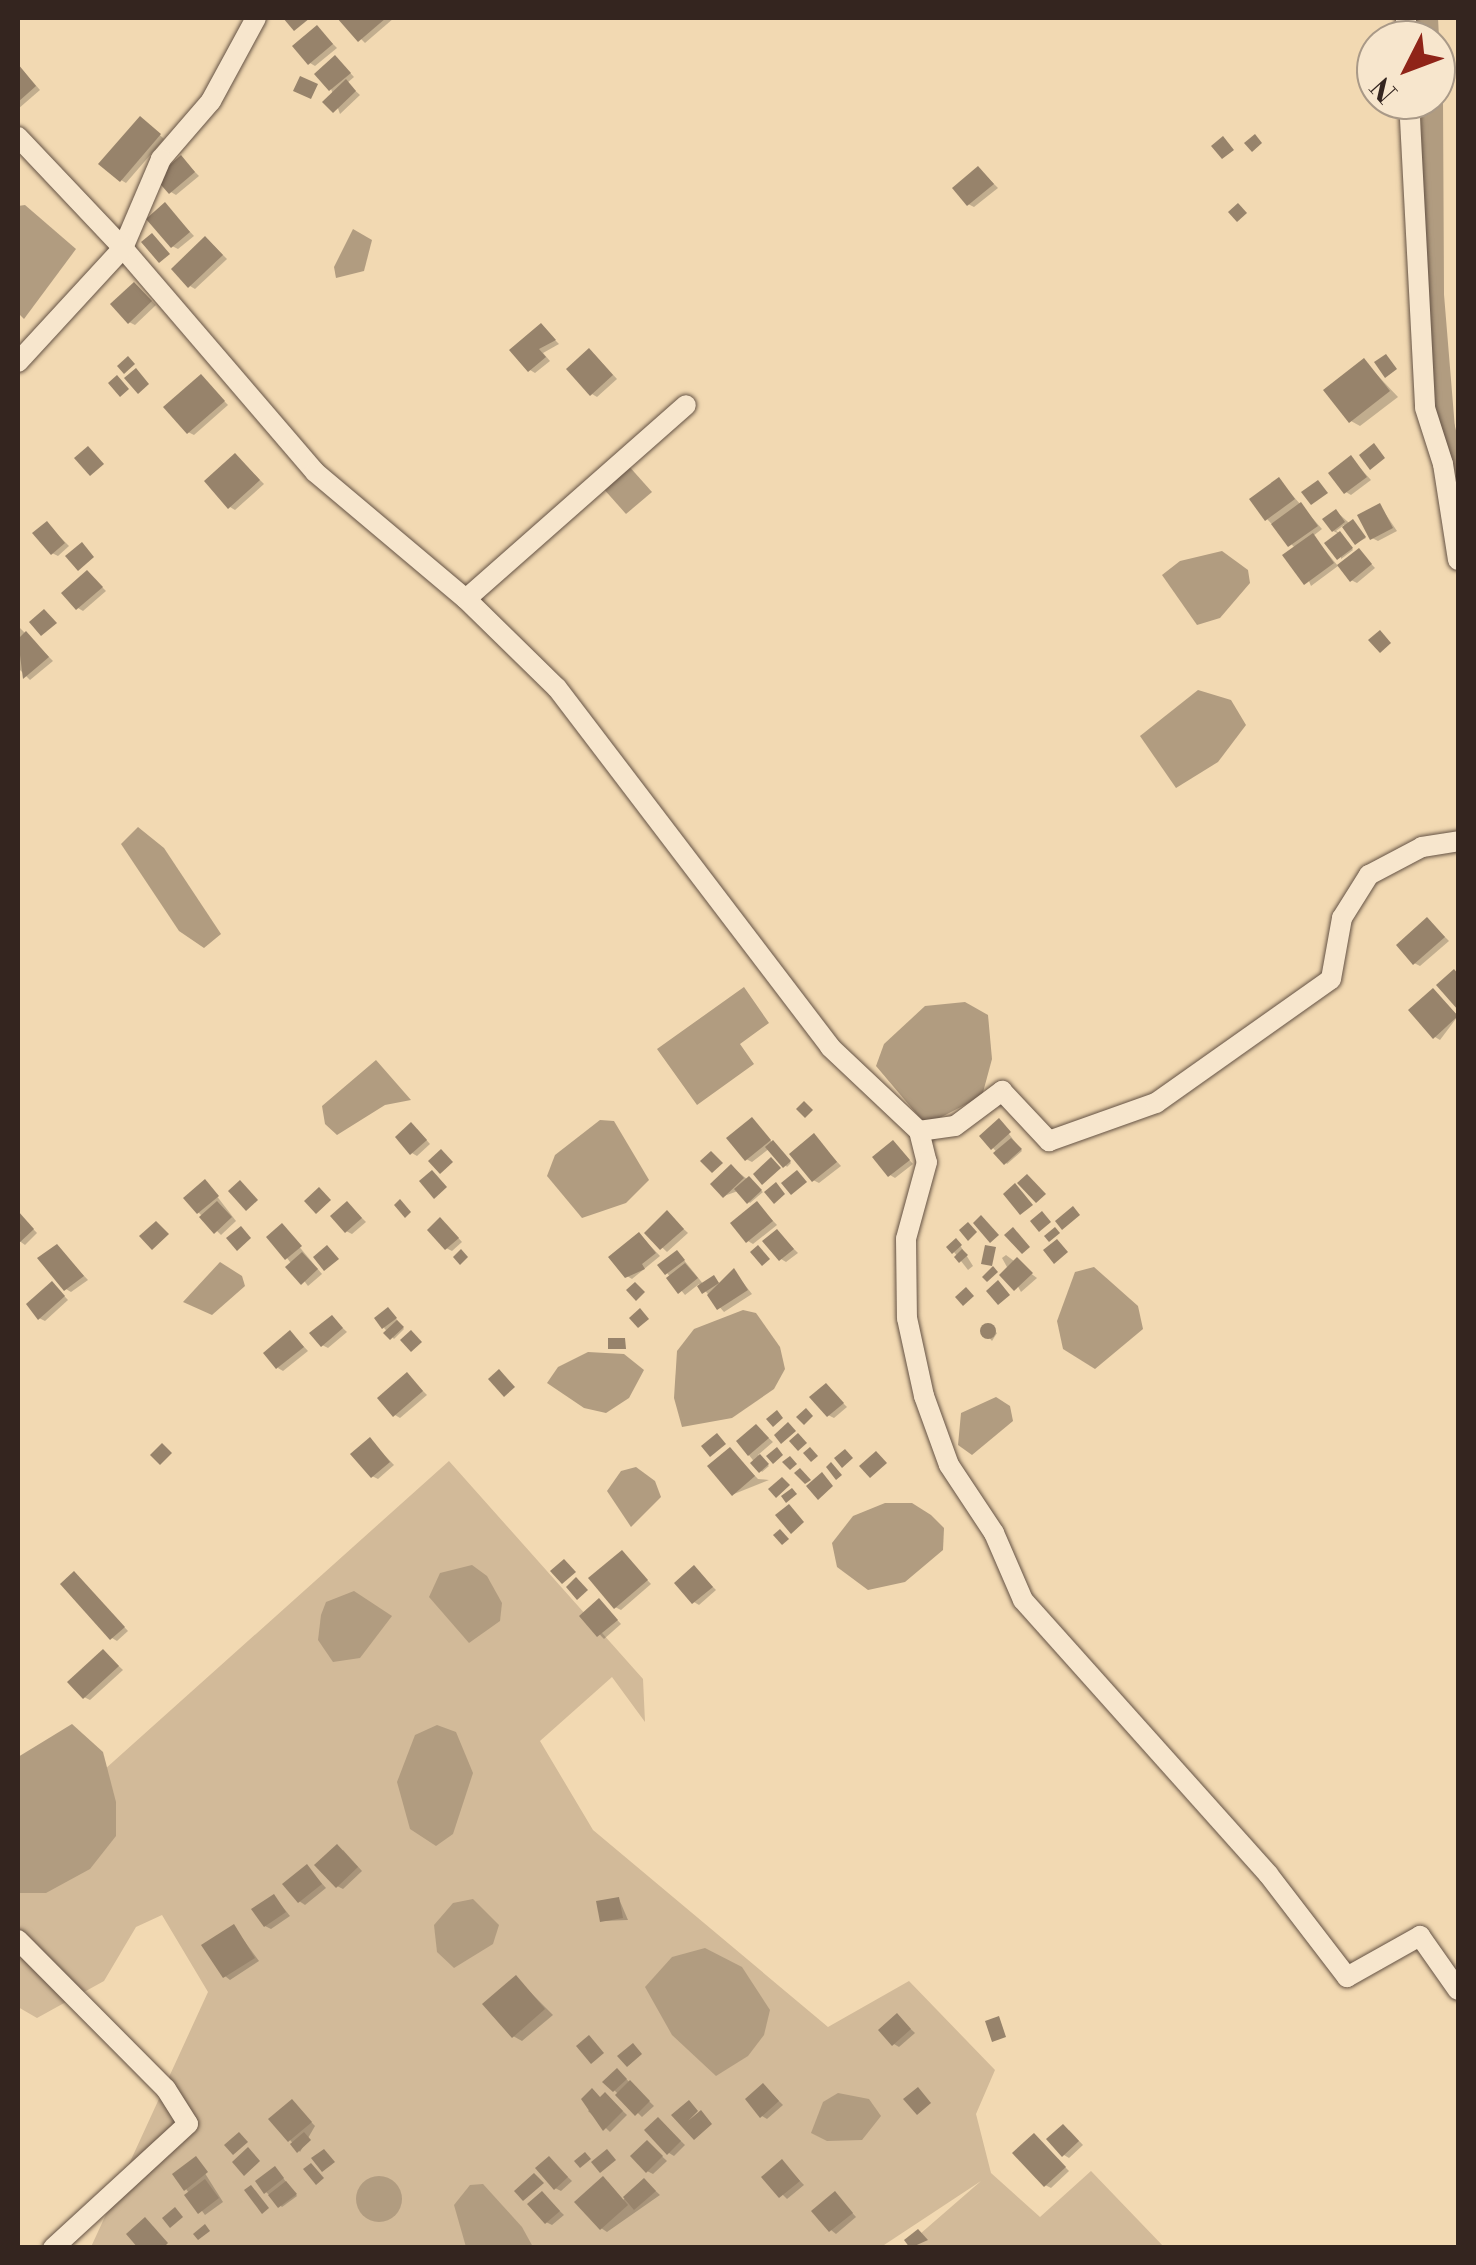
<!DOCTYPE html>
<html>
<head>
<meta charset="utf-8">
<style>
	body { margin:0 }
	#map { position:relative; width:1476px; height:2265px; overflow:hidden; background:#f2d9b2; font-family:"Libre Bodoni",serif }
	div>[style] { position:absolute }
	.green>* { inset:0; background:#d2ba99 }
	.water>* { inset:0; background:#b19c80 }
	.round { border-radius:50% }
	.shadow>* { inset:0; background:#0003 }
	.canal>* { height:22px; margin:-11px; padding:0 11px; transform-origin:11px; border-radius:11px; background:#b19c80 }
	.building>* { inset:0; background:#97836b }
	.roads { filter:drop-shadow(0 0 2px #645244) drop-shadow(0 0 2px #645244) }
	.minor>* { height:20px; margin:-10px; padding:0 10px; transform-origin:10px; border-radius:10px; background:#f7e6cd }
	span { translate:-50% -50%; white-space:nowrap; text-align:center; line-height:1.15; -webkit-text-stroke:10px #f7e6cd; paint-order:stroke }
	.frame { position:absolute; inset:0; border:20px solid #34251f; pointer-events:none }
	.north { position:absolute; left:1356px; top:20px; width:100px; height:100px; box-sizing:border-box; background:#f7e6cd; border:2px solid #a99987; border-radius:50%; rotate:228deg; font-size:28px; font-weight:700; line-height:40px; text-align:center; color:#34251f }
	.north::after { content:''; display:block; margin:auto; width:35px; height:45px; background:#8f2418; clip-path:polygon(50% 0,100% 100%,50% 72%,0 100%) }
</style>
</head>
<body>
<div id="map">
	<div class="green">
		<div style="clip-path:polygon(449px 1461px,643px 1679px,645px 1722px,612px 1677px,540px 1741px,593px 1830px,828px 2027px,909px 1981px,995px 2070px,976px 2114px,991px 2173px,1040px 2217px,1091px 2171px,1164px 2247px,905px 2247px,981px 2181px,881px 2247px,91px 2247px,208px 1992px,162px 1915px,136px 1927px,104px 1981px,37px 2018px,18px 2007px,18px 1847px)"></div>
	</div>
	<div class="water">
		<div style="clip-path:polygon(25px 205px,76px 249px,24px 319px,18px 313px,18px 206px)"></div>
		<div style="clip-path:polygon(353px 229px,372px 240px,364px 271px,336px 278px,334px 267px)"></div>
		<div style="clip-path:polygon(627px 464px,652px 492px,626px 514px,602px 487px)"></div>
		<div style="clip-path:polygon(1222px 551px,1248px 570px,1250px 583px,1220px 618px,1197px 625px,1162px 575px,1180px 561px)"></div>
		<div style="clip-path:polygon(1198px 690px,1231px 700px,1246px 725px,1218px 762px,1176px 788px,1140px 736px)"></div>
		<div style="clip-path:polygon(138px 827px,164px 848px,221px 934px,204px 948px,179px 931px,121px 844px)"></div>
		<div style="clip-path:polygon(744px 987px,769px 1023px,740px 1044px,754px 1064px,697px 1105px,657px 1049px)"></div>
		<div style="clip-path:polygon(965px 1002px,988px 1015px,992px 1059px,982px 1096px,926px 1125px,876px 1066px,884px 1044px,925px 1006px)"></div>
		<div style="clip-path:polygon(376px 1060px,411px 1100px,385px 1105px,337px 1135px,325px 1124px,322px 1106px)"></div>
		<div style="clip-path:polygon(600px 1120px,614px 1121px,649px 1180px,626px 1203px,582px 1218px,547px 1176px,555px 1155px)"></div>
		<div style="clip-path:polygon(220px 1262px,242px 1276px,245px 1286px,212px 1315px,183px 1302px)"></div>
		<div style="clip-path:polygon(1094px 1267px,1138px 1306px,1143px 1329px,1095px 1369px,1063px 1349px,1057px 1321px,1075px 1272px)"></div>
		<div style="clip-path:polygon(743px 1310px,756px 1313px,780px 1347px,785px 1369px,774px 1389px,732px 1418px,682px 1427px,674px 1398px,677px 1351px,694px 1329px)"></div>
		<div style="clip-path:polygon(588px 1352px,624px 1354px,644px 1370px,629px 1398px,606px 1413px,584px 1408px,547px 1383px,558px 1367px)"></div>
		<div style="clip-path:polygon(996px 1397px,1010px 1406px,1013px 1421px,972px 1455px,958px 1445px,961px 1413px)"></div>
		<div style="clip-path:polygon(636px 1467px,655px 1481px,661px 1497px,631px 1527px,607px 1491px,621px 1471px)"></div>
		<div style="clip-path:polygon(885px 1503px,912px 1503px,931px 1515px,944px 1528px,943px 1550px,905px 1582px,868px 1590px,837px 1567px,832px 1543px,853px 1516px)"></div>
		<div style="clip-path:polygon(472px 1565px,487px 1576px,502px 1603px,500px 1621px,469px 1643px,429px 1597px,440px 1573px)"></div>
		<div style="clip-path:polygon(354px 1591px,392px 1616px,360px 1658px,333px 1662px,318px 1640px,321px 1615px,326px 1602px)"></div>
		<div style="clip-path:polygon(72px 1724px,103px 1752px,116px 1802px,116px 1836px,90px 1869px,46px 1893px,18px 1893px,18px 1757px)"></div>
		<div style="clip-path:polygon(437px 1725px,456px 1732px,473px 1773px,453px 1834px,436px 1846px,410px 1829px,397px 1782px,415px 1735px)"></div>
		<div style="clip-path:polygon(473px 1899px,499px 1925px,493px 1944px,454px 1968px,437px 1952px,434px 1925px,453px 1903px)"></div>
		<div style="clip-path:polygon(705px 1948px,742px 1967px,770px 2010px,764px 2035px,748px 2056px,716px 2076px,672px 2035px,645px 1987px,672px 1957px)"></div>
		<div style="clip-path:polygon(838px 2093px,869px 2099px,881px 2116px,862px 2140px,827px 2141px,811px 2133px,823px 2102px)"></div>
		<div class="round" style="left:356px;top:2176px;width:46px;height:46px"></div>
		<div style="clip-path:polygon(483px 2184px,522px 2227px,533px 2247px,466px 2247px,454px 2205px,470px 2185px)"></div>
	</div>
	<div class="shadow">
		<div style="clip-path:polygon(340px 18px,394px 18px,365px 43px)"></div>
		<div style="clip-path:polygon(317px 28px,337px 48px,315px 66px,310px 63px)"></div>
		<div style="clip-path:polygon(336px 58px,354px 77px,347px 83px,360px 95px,340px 114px,331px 89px)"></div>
		<div style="clip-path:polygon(18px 65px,40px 90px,18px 109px)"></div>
		<div style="clip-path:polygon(146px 122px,164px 139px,126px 183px,121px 180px)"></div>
		<div style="clip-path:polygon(181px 158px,199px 176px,176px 195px,171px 192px)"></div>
		<div style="clip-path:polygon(979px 169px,998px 188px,974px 207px,968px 204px)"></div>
		<div style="clip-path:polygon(165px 205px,194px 236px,178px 249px,172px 246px)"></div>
		<div style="clip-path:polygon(211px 243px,227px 259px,195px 289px,190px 286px)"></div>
		<div style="clip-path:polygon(135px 285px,156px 305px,135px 325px,129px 322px)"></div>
		<div style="clip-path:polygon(541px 326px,559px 344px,543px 353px,550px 361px,535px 373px,530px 370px)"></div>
		<div style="clip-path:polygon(594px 354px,617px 379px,597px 397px,592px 394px)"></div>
		<div style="clip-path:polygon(1364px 361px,1398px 397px,1360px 426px,1351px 421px)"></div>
		<div style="clip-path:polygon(201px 377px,228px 405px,194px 435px,188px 432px)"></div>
		<div style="clip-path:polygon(236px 456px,264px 484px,235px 510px,230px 507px)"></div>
		<div style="clip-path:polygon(1351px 458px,1371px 480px,1351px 495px,1346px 492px)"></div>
		<div style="clip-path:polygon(1279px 480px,1322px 529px,1313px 536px,1338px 566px,1311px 586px,1295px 548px,1267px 519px)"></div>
		<div style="clip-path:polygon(1380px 506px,1397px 531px,1378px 541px,1372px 538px)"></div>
		<div style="clip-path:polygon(1338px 513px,1366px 538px,1356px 543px,1344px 525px,1336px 531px,1342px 535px,1353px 550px,1341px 559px,1340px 534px,1333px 531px)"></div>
		<div style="clip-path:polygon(47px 524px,69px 546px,58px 556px,52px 553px)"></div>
		<div style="clip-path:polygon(1359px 551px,1375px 568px,1357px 583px,1351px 580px)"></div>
		<div style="clip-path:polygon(88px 573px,106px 591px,83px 611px,78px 608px)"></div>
		<div style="clip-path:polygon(18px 626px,53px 661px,30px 680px,18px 668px)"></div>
		<div style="clip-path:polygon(1428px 920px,1449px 941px,1420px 966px,1414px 963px)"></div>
		<div style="clip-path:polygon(1434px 991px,1458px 1016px,1440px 1040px,1435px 1037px)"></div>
		<div style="clip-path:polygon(752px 1120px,791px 1163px,787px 1167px,770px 1148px,752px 1162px,746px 1159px)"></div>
		<div style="clip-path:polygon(999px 1121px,1022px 1151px,1007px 1164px,993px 1148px)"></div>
		<div style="clip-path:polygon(417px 1129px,430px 1144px,417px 1156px,412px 1153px)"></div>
		<div style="clip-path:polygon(814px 1136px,841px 1166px,819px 1183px,813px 1180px)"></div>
		<div style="clip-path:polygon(894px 1143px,913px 1164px,895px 1178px,890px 1175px)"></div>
		<div style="clip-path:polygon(737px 1171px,763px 1192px,750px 1203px,738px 1191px,724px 1196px)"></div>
		<div style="clip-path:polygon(206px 1182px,236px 1221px,221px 1235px,198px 1212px)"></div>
		<div style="clip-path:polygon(348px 1204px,366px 1222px,352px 1234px,346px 1231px)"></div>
		<div style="clip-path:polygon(757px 1204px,777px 1225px,753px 1244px,748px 1241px)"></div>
		<div style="clip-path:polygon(18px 1213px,37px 1233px,25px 1245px,18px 1240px)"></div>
		<div style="clip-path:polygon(668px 1214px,688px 1233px,667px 1252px,647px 1233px)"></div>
		<div style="clip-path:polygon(446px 1224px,462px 1242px,452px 1251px,446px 1248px)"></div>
		<div style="clip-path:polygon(282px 1226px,322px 1274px,308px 1286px,287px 1258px)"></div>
		<div style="clip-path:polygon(777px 1232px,798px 1253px,786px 1262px,781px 1259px)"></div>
		<div style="clip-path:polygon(640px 1235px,660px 1256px,632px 1279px,627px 1276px)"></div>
		<div style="clip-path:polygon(958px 1242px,973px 1266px,968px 1270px,954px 1252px)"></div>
		<div style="clip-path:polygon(57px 1247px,88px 1280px,71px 1292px,66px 1289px)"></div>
		<div style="clip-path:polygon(679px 1254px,704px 1285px,716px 1279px,722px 1288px,734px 1271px,752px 1294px,724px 1312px,699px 1284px,685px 1295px,667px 1273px)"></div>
		<div style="clip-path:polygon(1006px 1255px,1037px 1278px,1021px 1292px,1002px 1258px)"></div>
		<div style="clip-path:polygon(53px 1284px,68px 1300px,45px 1321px,39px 1318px)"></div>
		<div style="clip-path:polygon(390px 1311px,404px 1329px,394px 1339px,384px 1328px)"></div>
		<div style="clip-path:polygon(332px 1318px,347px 1332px,328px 1348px,322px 1345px)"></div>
		<div style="clip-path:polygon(986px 1324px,997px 1333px,992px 1341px,981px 1328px)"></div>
		<div style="clip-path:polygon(291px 1333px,308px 1351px,283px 1371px,278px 1368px)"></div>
		<div style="clip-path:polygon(407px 1375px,427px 1395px,400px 1418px,395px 1415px)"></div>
		<div style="clip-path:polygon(826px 1386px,847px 1407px,834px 1418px,828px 1415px)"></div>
		<div style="clip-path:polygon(757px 1427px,773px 1442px,758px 1455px,769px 1466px,762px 1472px,739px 1442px)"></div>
		<div style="clip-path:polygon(370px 1440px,394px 1465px,378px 1479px,372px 1476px)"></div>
		<div style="clip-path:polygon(730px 1450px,758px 1479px,769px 1480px,734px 1494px,710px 1467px)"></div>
		<div style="clip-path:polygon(622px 1553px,651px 1584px,621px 1610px,615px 1607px)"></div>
		<div style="clip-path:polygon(694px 1568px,716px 1590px,699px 1605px,694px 1602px)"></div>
		<div style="clip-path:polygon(74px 1574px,128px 1631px,117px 1641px,112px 1638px)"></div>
		<div style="clip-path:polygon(600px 1601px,621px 1624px,604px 1639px,582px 1616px)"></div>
		<div style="clip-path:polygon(104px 1652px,123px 1670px,90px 1700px,84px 1697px)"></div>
		<div style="clip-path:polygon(343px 1850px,362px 1871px,343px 1889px,337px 1886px)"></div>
		<div style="clip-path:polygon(307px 1867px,326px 1888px,305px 1905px,299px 1901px)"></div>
		<div style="clip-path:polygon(274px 1896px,290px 1916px,271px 1929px,265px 1926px)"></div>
		<div style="clip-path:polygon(619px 1899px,628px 1920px,602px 1921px)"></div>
		<div style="clip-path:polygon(234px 1927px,259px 1961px,230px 1980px,225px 1976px)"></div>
		<div style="clip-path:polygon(516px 1978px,553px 2015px,522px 2041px,513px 2036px)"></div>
		<div style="clip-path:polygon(897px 2016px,915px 2033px,899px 2047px,894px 2044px)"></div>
		<div style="clip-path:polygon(619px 2072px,654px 2106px,642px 2117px,614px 2090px)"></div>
		<div style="clip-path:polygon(764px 2086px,783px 2105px,767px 2119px,762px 2116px)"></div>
		<div style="clip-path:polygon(606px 2095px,627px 2115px,610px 2132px,588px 2111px)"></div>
		<div style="clip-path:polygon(292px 2102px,315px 2126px,300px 2152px,290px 2140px)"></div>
		<div style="clip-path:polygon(659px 2120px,685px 2145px,674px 2156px,669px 2153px)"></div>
		<div style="clip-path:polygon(1069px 2130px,1083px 2145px,1069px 2158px,1064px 2155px)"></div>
		<div style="clip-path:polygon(1034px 2136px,1069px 2171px,1051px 2188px,1045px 2185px)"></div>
		<div style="clip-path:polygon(648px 2143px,667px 2161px,653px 2174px,647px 2171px)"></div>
		<div style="clip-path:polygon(196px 2159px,223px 2202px,205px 2215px,186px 2189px)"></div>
		<div style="clip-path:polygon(549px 2159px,572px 2181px,561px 2191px,555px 2188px)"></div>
		<div style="clip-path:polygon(782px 2162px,804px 2185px,787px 2199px,765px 2177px)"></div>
		<div style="clip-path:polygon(277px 2170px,297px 2196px,282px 2207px,266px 2192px)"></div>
		<div style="clip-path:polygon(645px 2181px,660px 2195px,607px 2232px,601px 2228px,608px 2182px,623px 2200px)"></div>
		<div style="clip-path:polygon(542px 2194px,564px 2215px,552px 2225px,546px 2222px)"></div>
		<div style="clip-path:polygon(835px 2194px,856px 2217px,836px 2234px,831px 2230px)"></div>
	</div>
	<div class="canal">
		<div style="left:1427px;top:18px;width:22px;rotate:87deg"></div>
		<div style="left:1432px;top:100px;width:195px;rotate:89.7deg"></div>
		<div style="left:1433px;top:295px;width:133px;rotate:85.3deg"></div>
		<div style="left:1444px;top:428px;width:58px;rotate:76deg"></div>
	</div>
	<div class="building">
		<div style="clip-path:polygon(283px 18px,310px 18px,294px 31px)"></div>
		<div style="clip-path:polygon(337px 18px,386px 18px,358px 42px)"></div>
		<div style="clip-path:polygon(317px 25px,333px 44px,308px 65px,292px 46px)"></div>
		<div style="clip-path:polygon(335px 55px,351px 73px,329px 91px,314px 74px)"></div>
		<div style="clip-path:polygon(18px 64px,36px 86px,18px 102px)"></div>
		<div style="clip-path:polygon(300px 76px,318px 84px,311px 99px,293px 91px)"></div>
		<div style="clip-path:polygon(346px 79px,356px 91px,333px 113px,322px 102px)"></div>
		<div style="clip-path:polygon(140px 116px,161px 134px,120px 182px,98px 164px)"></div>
		<div style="clip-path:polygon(1255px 134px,1262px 143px,1252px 152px,1244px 143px)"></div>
		<div style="clip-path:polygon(1223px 136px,1234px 150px,1222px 159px,1211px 146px)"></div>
		<div style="clip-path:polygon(181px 155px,195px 172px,169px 194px,155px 178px)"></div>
		<div style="clip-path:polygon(978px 166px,994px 184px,967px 206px,952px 188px)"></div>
		<div style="clip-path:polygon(165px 202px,190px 232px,171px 248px,146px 219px)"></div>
		<div style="clip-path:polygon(1238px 203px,1247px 213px,1237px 222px,1228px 212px)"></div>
		<div style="clip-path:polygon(152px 233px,170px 254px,159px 263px,141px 242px)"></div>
		<div style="clip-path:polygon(205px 236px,223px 255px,188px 288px,171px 269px)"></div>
		<div style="clip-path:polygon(134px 282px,152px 301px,128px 324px,110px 304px)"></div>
		<div style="clip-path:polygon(541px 323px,556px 340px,539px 349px,546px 357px,528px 372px,509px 350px)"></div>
		<div style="clip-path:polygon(589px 348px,613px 375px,590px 396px,566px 369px)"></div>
		<div style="clip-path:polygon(1386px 354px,1397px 369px,1385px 378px,1374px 362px)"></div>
		<div style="clip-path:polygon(128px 356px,135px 364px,124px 374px,117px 366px)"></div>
		<div style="clip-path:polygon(1364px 358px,1390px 391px,1349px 423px,1323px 390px)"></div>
		<div style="clip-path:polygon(136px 368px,149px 384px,138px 394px,124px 378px)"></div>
		<div style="clip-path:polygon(201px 374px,225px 401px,187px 434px,163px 407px)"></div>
		<div style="clip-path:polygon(117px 375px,129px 389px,120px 397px,108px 383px)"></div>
		<div style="clip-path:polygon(1374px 443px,1385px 458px,1370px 470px,1359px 455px)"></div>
		<div style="clip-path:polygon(88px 446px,104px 464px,90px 476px,74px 458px)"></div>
		<div style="clip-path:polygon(235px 453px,260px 480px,228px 509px,204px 481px)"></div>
		<div style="clip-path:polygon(1351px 455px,1367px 477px,1344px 494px,1328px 473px)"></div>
		<div style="clip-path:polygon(1279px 477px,1295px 499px,1265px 521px,1249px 499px)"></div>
		<div style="clip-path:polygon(1318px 480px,1328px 493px,1311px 505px,1301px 492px)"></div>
		<div style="clip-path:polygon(1301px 502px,1318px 526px,1288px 547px,1271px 524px)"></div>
		<div style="clip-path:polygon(1380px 503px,1393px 528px,1370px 540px,1357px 515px)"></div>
		<div style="clip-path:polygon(1336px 509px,1345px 522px,1332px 532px,1322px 519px)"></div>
		<div style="clip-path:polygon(1353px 519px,1366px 537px,1355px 545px,1342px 527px)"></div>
		<div style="clip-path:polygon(47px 521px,65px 543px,51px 555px,32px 533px)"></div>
		<div style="clip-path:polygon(1340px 531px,1353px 548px,1337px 560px,1324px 543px)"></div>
		<div style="clip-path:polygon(1313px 533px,1334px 563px,1304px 585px,1282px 555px)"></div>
		<div style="clip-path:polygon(82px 542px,94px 557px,78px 571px,65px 556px)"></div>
		<div style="clip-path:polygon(1359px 548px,1372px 564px,1350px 582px,1337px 565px)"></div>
		<div style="clip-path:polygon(87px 570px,103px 587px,76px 610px,61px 593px)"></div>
		<div style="clip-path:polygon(44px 609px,57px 623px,41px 636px,29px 622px)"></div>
		<div style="clip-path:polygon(1380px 630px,1391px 643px,1380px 653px,1368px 640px)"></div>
		<div style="clip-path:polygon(26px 631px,49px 657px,23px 679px,18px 639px)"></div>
		<div style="clip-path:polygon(1427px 917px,1445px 937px,1413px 965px,1396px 945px)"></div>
		<div style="clip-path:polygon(1454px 969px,1458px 974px,1458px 1010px,1436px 985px)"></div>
		<div style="clip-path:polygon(1433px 988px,1458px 1016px,1433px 1039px,1408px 1010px)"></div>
		<div style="clip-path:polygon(804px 1101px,813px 1110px,805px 1118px,796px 1109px)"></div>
		<div style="clip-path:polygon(752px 1117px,771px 1140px,745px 1161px,726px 1138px)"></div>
		<div style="clip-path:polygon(999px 1118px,1011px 1132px,991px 1150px,979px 1136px)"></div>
		<div style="clip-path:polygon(411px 1122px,427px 1140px,410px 1155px,395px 1137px)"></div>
		<div style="clip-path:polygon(814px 1133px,837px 1162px,812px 1182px,789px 1154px)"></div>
		<div style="clip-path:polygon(1011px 1138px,1022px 1149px,1004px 1165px,993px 1153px)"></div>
		<div style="clip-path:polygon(773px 1140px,791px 1161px,783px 1168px,765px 1147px)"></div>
		<div style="clip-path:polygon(893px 1140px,910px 1160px,888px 1177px,872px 1157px)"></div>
		<div style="clip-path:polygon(441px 1149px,453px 1162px,440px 1174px,428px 1161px)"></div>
		<div style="clip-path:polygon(711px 1151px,723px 1163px,712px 1173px,700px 1161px)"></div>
		<div style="clip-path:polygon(771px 1157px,781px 1168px,762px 1185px,753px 1174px)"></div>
		<div style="clip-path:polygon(731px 1164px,744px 1178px,723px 1198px,710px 1184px)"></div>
		<div style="clip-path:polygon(432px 1170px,447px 1187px,434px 1199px,419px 1181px)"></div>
		<div style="clip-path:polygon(797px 1170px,807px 1182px,791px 1195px,781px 1183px)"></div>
		<div style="clip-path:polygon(1027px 1174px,1046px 1194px,1036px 1203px,1017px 1183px)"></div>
		<div style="clip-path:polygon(749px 1176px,762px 1190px,747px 1204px,734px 1189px)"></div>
		<div style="clip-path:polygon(205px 1179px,219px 1196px,197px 1214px,183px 1198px)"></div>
		<div style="clip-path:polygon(240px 1180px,258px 1200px,246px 1211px,228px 1191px)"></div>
		<div style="clip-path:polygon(776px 1182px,785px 1194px,774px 1204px,764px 1192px)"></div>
		<div style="clip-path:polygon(1015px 1183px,1033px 1205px,1020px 1215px,1003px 1194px)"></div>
		<div style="clip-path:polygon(319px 1187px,331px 1200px,316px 1214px,304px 1201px)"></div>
		<div style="clip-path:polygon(400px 1199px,411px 1212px,405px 1218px,394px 1205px)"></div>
		<div style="clip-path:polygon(217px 1201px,232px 1217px,214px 1234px,199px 1217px)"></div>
		<div style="clip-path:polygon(347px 1201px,362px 1218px,345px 1233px,330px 1216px)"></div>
		<div style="clip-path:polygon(757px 1201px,773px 1221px,746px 1243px,730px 1223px)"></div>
		<div style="clip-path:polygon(1073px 1206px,1080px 1215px,1062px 1230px,1055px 1221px)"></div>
		<div style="clip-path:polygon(667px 1210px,684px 1229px,660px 1250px,644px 1233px)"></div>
		<div style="clip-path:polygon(18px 1211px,34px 1229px,18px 1244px)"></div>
		<div style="clip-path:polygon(1042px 1211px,1051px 1222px,1039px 1232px,1030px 1221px)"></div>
		<div style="clip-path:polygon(981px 1215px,999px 1235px,990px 1243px,973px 1223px)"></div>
		<div style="clip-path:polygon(440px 1217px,459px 1238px,445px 1250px,427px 1230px)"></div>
		<div style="clip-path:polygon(156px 1221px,169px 1234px,152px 1250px,139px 1236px)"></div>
		<div style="clip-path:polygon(968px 1222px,977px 1232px,968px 1241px,959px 1230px)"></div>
		<div style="clip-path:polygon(282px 1223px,302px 1246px,285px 1260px,266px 1237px)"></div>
		<div style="clip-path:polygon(241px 1226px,251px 1238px,237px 1251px,226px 1238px)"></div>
		<div style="clip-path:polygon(1013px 1227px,1030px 1247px,1022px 1254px,1004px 1235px)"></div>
		<div style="clip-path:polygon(1055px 1227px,1060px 1233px,1049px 1242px,1044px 1236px)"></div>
		<div style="clip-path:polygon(777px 1229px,794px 1249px,779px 1261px,762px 1241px)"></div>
		<div style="clip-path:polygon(639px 1232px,656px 1253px,642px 1264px,645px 1269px,625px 1278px,608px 1257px)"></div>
		<div style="clip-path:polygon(956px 1238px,962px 1245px,952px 1254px,946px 1247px)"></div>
		<div style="clip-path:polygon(1057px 1239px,1068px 1252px,1054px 1264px,1043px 1250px)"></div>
		<div style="clip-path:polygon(57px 1244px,84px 1276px,64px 1291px,37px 1258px)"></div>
		<div style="clip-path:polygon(327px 1245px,339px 1259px,324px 1271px,313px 1257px)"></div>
		<div style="clip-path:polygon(758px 1245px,770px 1259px,762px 1266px,750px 1252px)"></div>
		<div style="clip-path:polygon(985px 1245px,996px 1247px,992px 1266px,981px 1264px)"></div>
		<div style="clip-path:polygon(461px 1249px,468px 1257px,460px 1265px,453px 1257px)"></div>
		<div style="clip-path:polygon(962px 1249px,968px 1255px,959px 1263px,954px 1257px)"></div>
		<div style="clip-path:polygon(677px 1250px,685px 1260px,665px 1275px,657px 1265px)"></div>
		<div style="clip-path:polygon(302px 1252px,318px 1269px,301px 1285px,285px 1267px)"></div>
		<div style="clip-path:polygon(1017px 1257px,1033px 1273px,1014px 1291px,999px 1275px)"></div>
		<div style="clip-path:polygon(685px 1263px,698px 1278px,678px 1294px,666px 1278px)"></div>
		<div style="clip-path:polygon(993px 1266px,998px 1272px,987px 1282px,982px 1277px)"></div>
		<div style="clip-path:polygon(734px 1268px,748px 1290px,717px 1310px,707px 1295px)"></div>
		<div style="clip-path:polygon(714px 1275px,719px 1283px,702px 1294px,697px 1286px)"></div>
		<div style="clip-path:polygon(998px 1280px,1010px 1295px,998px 1305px,986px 1291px)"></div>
		<div style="clip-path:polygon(52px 1281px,65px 1296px,38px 1320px,26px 1304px)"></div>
		<div style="clip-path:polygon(635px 1282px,645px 1292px,636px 1301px,626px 1290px)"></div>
		<div style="clip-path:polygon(966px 1287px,974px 1296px,963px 1306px,955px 1297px)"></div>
		<div style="clip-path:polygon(388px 1307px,397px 1318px,382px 1329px,374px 1318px)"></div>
		<div style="clip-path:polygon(640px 1308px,649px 1319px,638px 1328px,629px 1318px)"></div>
		<div style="clip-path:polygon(332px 1315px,343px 1328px,321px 1347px,309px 1333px)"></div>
		<div style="clip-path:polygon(397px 1320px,404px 1327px,390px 1340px,383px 1333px)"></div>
		<div class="round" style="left:980px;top:1323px;width:16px;height:16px"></div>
		<div style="clip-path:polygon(290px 1330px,304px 1347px,276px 1369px,263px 1353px)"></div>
		<div style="clip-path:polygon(411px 1330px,422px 1342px,411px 1352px,400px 1340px)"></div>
		<div style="clip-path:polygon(608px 1338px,625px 1338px,626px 1349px,608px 1349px)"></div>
		<div style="clip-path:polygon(499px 1369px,515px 1387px,504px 1397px,488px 1379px)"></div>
		<div style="clip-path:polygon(407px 1372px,423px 1391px,393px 1417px,377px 1398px)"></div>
		<div style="clip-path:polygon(826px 1383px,844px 1403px,827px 1417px,809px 1397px)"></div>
		<div style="clip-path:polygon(806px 1408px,813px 1416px,804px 1425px,796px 1417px)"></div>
		<div style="clip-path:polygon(777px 1410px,783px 1418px,773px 1427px,766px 1419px)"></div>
		<div style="clip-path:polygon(788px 1422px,796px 1431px,781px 1444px,774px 1435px)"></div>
		<div style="clip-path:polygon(756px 1424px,769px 1438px,748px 1456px,736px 1441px)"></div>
		<div style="clip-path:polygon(717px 1433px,726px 1444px,710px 1457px,701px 1446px)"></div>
		<div style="clip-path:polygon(798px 1433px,807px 1443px,798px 1451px,789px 1441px)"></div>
		<div style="clip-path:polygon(370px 1437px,390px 1462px,371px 1478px,350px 1454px)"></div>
		<div style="clip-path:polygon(162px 1443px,172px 1453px,160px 1465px,150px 1455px)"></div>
		<div style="clip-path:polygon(730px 1447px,755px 1476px,732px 1496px,707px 1466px)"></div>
		<div style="clip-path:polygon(777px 1447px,783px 1455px,773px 1464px,766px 1456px)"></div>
		<div style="clip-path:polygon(810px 1447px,818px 1456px,811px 1462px,803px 1453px)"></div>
		<div style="clip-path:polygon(845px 1449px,853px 1458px,842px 1468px,834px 1458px)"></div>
		<div style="clip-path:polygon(876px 1451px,887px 1463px,870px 1478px,859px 1466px)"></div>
		<div style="clip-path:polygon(760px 1454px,769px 1464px,759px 1473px,750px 1463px)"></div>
		<div style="clip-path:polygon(790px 1456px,797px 1464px,790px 1470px,782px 1462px)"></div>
		<div style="clip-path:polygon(831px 1462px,842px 1475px,836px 1480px,826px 1467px)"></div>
		<div style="clip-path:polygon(800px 1468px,811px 1480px,805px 1484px,794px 1473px)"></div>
		<div style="clip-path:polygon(822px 1472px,833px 1486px,818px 1500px,806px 1486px)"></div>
		<div style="clip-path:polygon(782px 1477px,790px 1485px,776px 1498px,768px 1489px)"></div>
		<div style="clip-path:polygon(792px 1488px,797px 1494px,786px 1503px,781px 1496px)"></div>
		<div style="clip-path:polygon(789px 1504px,804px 1522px,791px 1534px,775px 1515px)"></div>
		<div style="clip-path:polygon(780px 1529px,789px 1539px,782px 1545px,773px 1535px)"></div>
		<div style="clip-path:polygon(622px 1550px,648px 1580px,614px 1609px,588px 1578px)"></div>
		<div style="clip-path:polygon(564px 1559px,576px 1572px,562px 1584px,550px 1571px)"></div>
		<div style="clip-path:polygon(694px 1565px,713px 1587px,692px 1604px,674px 1583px)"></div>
		<div style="clip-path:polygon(74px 1571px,125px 1627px,110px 1640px,60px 1584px)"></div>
		<div style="clip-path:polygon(576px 1577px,588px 1590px,577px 1600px,566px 1587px)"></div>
		<div style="clip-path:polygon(599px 1598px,618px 1620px,597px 1637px,579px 1616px)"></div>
		<div style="clip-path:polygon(103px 1649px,119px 1666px,83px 1699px,67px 1682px)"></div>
		<div style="clip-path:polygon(337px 1844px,358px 1867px,336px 1888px,314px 1865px)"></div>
		<div style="clip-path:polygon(307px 1864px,322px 1884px,298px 1903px,282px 1884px)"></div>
		<div style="clip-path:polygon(274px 1894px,286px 1912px,264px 1927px,251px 1909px)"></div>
		<div style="clip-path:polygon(619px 1897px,623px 1918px,600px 1922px,596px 1901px)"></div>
		<div style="clip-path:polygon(234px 1924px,255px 1958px,223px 1978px,201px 1945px)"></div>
		<div style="clip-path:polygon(516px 1975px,545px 2009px,512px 2038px,482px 2004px)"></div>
		<div style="clip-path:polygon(897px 2013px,911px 2029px,892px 2046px,878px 2030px)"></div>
		<div style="clip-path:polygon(999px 2016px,1006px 2037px,992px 2042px,985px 2021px)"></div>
		<div style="clip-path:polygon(589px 2035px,604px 2053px,591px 2064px,576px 2046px)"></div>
		<div style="clip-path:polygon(633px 2043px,642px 2054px,627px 2067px,617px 2056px)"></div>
		<div style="clip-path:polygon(617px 2068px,627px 2079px,613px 2092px,602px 2082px)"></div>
		<div style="clip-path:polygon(630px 2080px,650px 2101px,635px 2116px,615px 2095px)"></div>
		<div style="clip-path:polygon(763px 2083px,779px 2101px,760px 2118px,745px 2099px)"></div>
		<div style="clip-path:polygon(918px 2087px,931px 2103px,917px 2115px,903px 2099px)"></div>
		<div style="clip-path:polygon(592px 2088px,600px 2097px,605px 2092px,623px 2111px,603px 2131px,581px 2099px)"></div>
		<div style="clip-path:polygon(292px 2099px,312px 2122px,288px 2142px,268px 2119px)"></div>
		<div style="clip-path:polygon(689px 2100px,698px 2111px,688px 2121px,701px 2110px,712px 2124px,694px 2140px,671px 2115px)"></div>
		<div style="clip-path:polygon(658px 2117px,681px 2141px,667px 2155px,644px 2130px)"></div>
		<div style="clip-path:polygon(1063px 2124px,1079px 2141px,1062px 2157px,1046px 2139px)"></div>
		<div style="clip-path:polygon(239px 2132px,248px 2142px,233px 2155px,224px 2145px)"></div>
		<div style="clip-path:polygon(304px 2132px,311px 2140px,297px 2153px,290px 2144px)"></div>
		<div style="clip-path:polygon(1034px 2133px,1066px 2167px,1044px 2187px,1012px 2153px)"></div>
		<div style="clip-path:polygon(647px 2140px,663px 2156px,646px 2173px,630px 2156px)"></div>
		<div style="clip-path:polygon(248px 2147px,260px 2161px,244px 2176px,232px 2162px)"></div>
		<div style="clip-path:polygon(324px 2149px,335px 2162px,322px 2172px,311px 2158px)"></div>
		<div style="clip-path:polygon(607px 2149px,616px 2160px,600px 2173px,591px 2162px)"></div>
		<div style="clip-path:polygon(585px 2152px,591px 2159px,580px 2168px,574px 2161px)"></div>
		<div style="clip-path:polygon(196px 2156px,208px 2172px,184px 2191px,172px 2174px)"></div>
		<div style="clip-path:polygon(549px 2156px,568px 2177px,554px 2190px,535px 2168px)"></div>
		<div style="clip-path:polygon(782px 2159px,800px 2181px,779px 2198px,761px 2177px)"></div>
		<div style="clip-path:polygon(311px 2163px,324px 2178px,316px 2185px,303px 2169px)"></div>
		<div style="clip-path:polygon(275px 2166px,284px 2178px,264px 2194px,255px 2181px)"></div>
		<div style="clip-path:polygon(534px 2173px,544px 2183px,523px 2201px,514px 2191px)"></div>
		<div style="clip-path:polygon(603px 2176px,628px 2205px,600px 2230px,574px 2202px)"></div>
		<div style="clip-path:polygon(644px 2178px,656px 2191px,634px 2210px,623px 2197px)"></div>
		<div style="clip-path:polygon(205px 2179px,219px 2198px,198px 2214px,184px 2195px)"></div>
		<div style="clip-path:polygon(286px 2181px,297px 2194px,278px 2208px,268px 2195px)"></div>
		<div style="clip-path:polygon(251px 2185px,269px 2208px,262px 2214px,244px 2190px)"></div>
		<div style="clip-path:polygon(542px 2191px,560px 2211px,545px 2224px,527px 2204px)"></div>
		<div style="clip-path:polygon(835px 2191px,853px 2213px,829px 2232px,811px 2211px)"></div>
		<div style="clip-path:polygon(175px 2207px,183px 2217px,170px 2228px,162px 2218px)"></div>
		<div style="clip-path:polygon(145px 2217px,168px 2243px,163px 2248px,138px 2248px,126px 2234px)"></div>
		<div style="clip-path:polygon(205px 2224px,210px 2231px,198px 2240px,193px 2234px)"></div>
		<div style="clip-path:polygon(918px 2229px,928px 2240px,910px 2248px,904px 2240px)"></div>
	</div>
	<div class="roads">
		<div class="minor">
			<div style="left:256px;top:18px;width:94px;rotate:118.5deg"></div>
			<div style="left:211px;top:101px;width:77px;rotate:130.8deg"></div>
			<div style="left:161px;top:159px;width:97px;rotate:113.1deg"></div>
			<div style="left:123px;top:248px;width:295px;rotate:49.4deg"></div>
			<div style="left:315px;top:472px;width:197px;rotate:40.1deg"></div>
			<div style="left:466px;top:599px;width:127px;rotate:44.4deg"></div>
			<div style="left:557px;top:688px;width:451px;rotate:52.7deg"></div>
			<div style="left:830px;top:1047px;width:122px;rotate:43.3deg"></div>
			<div style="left:919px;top:1131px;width:32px;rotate:76deg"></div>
			<div style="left:927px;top:1162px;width:80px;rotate:105.3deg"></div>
			<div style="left:906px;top:1239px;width:79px;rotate:89.3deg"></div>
			<div style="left:907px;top:1318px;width:80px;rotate:77.7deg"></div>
			<div style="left:924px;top:1396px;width:73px;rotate:70.1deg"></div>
			<div style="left:949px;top:1465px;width:82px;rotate:56.5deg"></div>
			<div style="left:994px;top:1533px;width:73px;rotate:66.6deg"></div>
			<div style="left:1023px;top:1600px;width:368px;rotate:48.2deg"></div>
			<div style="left:1268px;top:1874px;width:130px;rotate:52.5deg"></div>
			<div style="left:1347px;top:1977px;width:84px;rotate:-29.3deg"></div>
			<div style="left:1420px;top:1936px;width:66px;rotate:54.9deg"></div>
			<div style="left:1406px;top:18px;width:22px;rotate:90deg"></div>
			<div style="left:1409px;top:100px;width:308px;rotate:87deg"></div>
			<div style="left:1425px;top:408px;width:59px;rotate:72.2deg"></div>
			<div style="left:1443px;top:464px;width:97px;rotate:81.1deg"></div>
			<div style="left:18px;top:137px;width:153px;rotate:46.6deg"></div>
			<div style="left:123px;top:248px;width:155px;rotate:132.6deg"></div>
			<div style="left:466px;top:599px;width:293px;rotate:-41.4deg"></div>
			<div style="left:919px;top:1131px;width:36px;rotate:-8deg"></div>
			<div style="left:955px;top:1126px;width:59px;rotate:-36.7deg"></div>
			<div style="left:1002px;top:1091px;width:69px;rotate:46.8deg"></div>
			<div style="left:1049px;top:1141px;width:114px;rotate:-19.6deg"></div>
			<div style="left:1156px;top:1103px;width:214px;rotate:-35.3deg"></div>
			<div style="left:1331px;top:979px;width:62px;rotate:-79.8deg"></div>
			<div style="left:1342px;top:918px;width:51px;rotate:-57.9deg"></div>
			<div style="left:1369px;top:875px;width:60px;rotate:-27.8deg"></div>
			<div style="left:1422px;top:847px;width:36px;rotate:-9deg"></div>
			<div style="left:18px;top:1940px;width:210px;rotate:45.2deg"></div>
			<div style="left:166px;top:2089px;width:41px;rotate:57.8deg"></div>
			<div style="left:188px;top:2124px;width:183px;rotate:137.4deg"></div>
		</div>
	</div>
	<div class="frame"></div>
	<div class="north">N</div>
</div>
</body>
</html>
